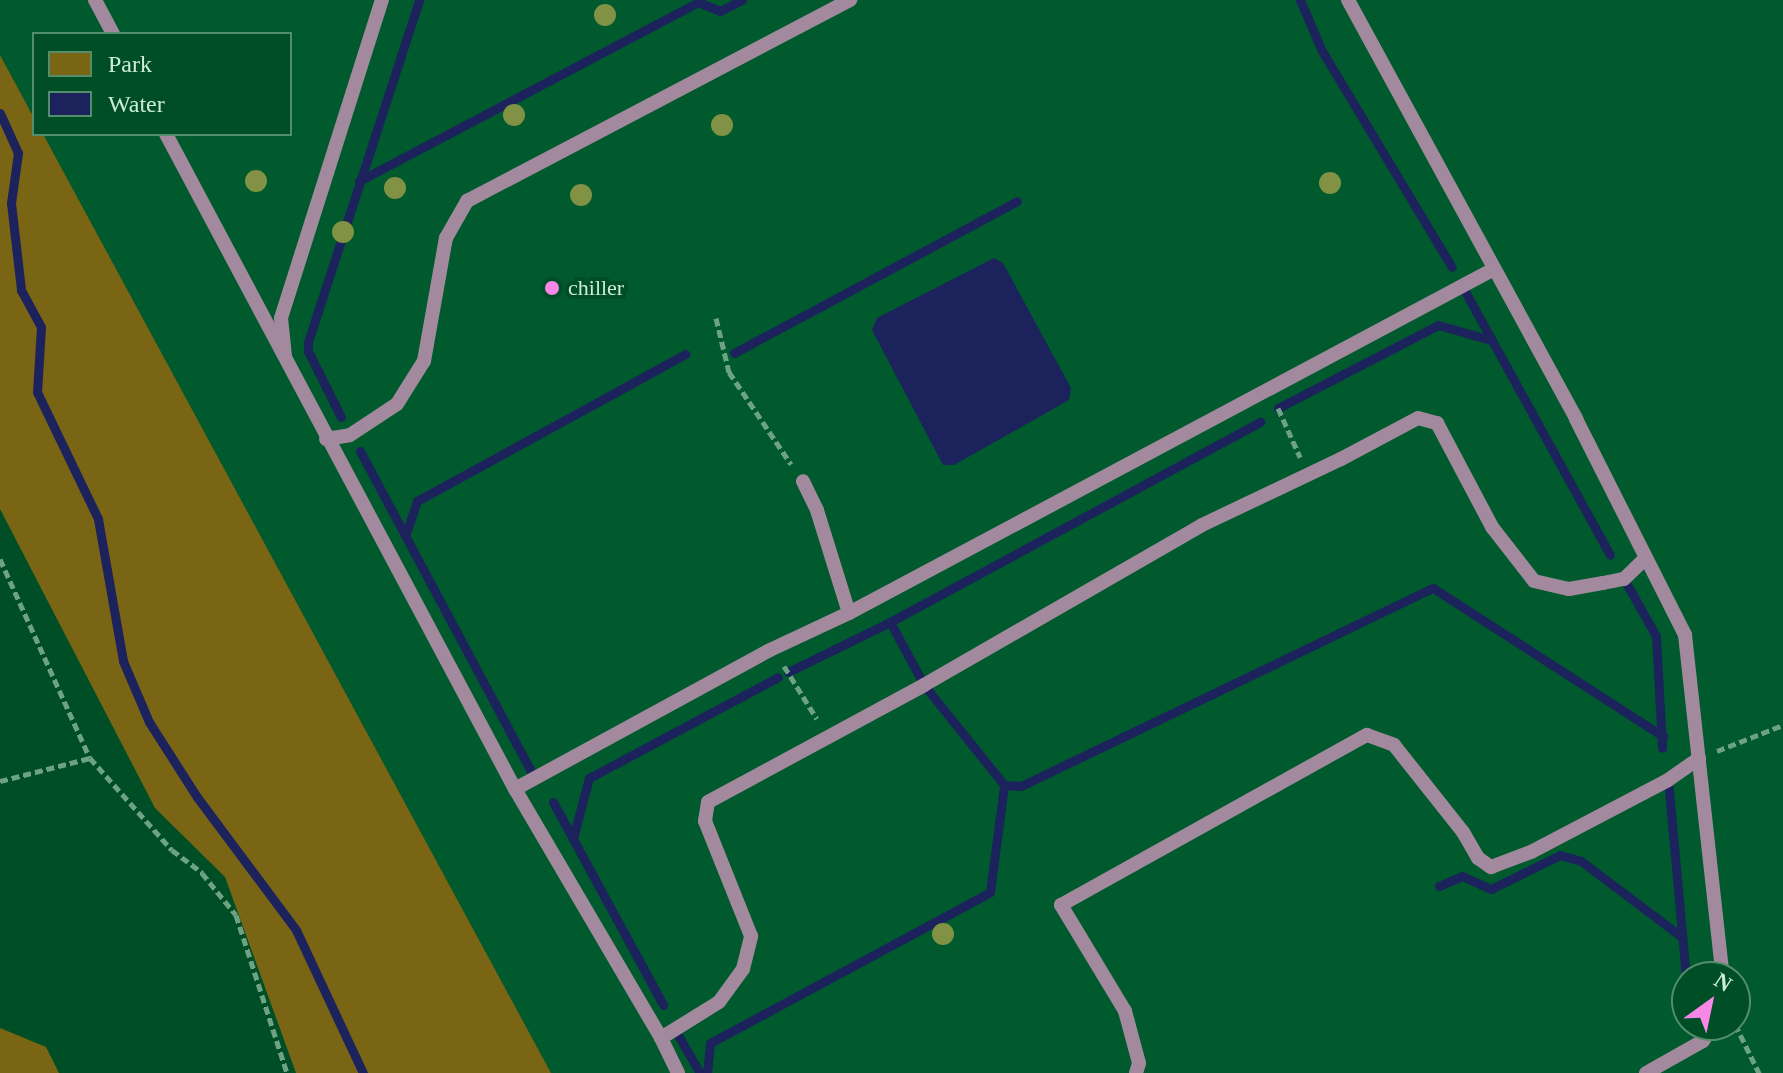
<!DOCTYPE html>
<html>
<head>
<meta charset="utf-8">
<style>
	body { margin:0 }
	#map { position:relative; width:1783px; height:1073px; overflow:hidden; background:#004e26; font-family:"Times New Roman",serif }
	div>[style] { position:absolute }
	.built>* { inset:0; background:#015a2d }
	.green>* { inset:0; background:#7a6515 }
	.water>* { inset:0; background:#1c235c }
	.stream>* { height:9px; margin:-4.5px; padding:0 4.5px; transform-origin:4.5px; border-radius:4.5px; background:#1c235c }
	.path>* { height:5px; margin-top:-2.5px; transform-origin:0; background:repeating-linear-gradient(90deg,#6da384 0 8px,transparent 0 12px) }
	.lane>* { height:14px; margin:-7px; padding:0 7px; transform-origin:7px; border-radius:7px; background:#a3899e }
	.trees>* { width:22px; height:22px; margin:-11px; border-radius:50%; background:#819245 }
	.dots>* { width:22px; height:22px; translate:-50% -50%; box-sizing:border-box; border:4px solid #004e26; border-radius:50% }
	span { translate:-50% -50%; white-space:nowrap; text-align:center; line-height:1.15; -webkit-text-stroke:8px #004e26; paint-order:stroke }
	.poi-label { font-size:22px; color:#ccedd5 }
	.left { translate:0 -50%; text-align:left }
	.legend { position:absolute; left:32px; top:32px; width:260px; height:104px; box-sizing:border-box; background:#004e26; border:2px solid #528e6c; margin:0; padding:10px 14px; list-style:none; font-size:24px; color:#ccedd5 }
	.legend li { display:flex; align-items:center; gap:16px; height:40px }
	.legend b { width:40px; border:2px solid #528e6c }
	.north { position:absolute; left:1671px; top:961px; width:80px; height:80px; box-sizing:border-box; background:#004e26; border:2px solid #528e6c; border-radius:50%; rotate:33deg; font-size:22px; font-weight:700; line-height:32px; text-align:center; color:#ccedd5 }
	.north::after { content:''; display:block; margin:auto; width:28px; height:36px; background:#f987e8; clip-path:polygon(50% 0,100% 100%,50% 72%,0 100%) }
</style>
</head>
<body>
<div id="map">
	<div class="built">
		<div style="clip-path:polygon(evenodd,0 0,1783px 0,1783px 1073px,551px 1073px,43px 134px,290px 134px,290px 34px,34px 34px,34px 118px,0 55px,0 0,1687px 977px,1735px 977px,1735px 1025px,1687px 1025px,1687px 977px)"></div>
	</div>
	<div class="green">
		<div style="clip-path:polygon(0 55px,34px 118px,34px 134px,43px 134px,551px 1073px,296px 1073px,225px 877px,155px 808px,0 509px)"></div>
		<div style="clip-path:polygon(0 1028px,46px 1047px,59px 1073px,0 1073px)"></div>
	</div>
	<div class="water">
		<div style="clip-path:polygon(994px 258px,1003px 263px,1071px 388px,1069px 400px,954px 465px,943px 465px,872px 330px,877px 318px)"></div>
	</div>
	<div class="stream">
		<div style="left:1300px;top:0;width:56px;rotate:66.7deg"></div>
		<div style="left:1322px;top:51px;width:252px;rotate:59deg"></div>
		<div style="left:0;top:113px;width:44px;rotate:65.8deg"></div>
		<div style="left:18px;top:153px;width:50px;rotate:98deg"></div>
		<div style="left:11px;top:203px;width:88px;rotate:83.4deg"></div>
		<div style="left:21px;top:290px;width:42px;rotate:61.6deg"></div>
		<div style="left:41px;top:327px;width:65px;rotate:93.5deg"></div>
		<div style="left:37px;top:392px;width:141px;rotate:64.3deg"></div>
		<div style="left:98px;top:519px;width:144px;rotate:80deg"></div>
		<div style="left:123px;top:661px;width:66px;rotate:66.9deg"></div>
		<div style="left:149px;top:722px;width:89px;rotate:57.4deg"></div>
		<div style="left:197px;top:797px;width:166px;rotate:53.3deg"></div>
		<div style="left:296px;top:930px;width:158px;rotate:64.9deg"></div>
		<div style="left:359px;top:181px;width:383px;rotate:-27.8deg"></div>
		<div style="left:698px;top:2px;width:24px;rotate:22deg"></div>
		<div style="left:720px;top:11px;width:25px;rotate:-27deg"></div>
		<div style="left:1461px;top:284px;width:309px;rotate:61.2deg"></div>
		<div style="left:734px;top:353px;width:321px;rotate:-28.2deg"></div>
		<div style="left:1278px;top:408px;width:180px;rotate:-27.4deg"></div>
		<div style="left:1438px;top:325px;width:55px;rotate:15.8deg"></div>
		<div style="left:341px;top:417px;width:74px;rotate:-116.6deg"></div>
		<div style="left:308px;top:351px;width:9px;rotate:-90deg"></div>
		<div style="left:308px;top:342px;width:360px;rotate:-72deg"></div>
		<div style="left:360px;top:451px;width:373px;rotate:61.9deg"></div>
		<div style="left:406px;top:533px;width:34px;rotate:-71deg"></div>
		<div style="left:417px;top:501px;width:306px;rotate:-28.7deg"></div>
		<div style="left:1624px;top:579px;width:65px;rotate:60.7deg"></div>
		<div style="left:1656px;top:636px;width:112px;rotate:86.9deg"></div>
		<div style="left:890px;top:622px;width:72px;rotate:61.6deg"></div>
		<div style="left:924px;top:685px;width:128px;rotate:51.3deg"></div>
		<div style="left:1004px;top:785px;width:17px;rotate:3deg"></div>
		<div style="left:1021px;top:786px;width:457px;rotate:-25.7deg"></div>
		<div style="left:1433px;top:588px;width:274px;rotate:32.8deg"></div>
		<div style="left:788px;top:672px;width:114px;rotate:-26.1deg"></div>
		<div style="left:890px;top:622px;width:421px;rotate:-28.4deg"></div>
		<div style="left:1668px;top:780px;width:208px;rotate:84.8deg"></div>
		<div style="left:553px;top:802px;width:231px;rotate:61.5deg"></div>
		<div style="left:573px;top:838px;width:62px;rotate:-75.1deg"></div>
		<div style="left:589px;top:778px;width:214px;rotate:-28.1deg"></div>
		<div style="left:1439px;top:886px;width:25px;rotate:-23deg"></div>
		<div style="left:1462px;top:876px;width:32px;rotate:24deg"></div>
		<div style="left:1491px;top:889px;width:77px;rotate:-26.2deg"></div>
		<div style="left:1560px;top:855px;width:22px;rotate:16deg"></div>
		<div style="left:1581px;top:861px;width:126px;rotate:37deg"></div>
		<div style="left:675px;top:1030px;width:50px;rotate:59.8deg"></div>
		<div style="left:707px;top:1073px;width:30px;rotate:-84deg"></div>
		<div style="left:710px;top:1043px;width:318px;rotate:-28.3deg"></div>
		<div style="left:990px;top:892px;width:108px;rotate:-82.5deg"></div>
	</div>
	<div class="path">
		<div style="left:716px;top:318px;width:56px;rotate:76.5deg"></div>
		<div style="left:729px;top:372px;width:111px;rotate:56deg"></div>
		<div style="left:1278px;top:408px;width:54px;rotate:65.8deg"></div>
		<div style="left:0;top:559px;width:218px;rotate:65.7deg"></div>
		<div style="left:90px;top:758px;width:123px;rotate:48.3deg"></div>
		<div style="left:172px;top:850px;width:38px;rotate:37deg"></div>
		<div style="left:202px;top:873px;width:54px;rotate:51deg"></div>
		<div style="left:236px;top:915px;width:166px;rotate:72.1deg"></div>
		<div style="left:784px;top:666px;width:62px;rotate:58.1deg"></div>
		<div style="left:1717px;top:751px;width:71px;rotate:-21.5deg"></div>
		<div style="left:0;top:781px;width:93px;rotate:-14.3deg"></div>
		<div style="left:1735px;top:1024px;width:55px;rotate:63.9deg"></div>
	</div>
	<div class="lane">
		<div style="left:95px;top:0;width:38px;rotate:62deg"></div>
		<div style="left:1348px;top:0;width:477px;rotate:61.4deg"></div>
		<div style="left:1576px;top:419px;width:242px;rotate:63.2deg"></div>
		<div style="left:1685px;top:635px;width:344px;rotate:83.7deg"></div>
		<div style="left:166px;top:134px;width:742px;rotate:61.95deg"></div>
		<div style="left:515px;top:789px;width:289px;rotate:59.6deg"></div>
		<div style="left:661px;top:1038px;width:39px;rotate:64deg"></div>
		<div style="left:285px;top:356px;width:38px;rotate:-96deg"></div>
		<div style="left:281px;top:318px;width:334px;rotate:-72.4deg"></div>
		<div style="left:326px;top:439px;width:24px;rotate:-9deg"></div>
		<div style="left:350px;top:435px;width:56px;rotate:-33.4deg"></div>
		<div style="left:397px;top:404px;width:51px;rotate:-57.9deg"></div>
		<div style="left:424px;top:361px;width:125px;rotate:-79.9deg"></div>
		<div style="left:446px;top:238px;width:43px;rotate:-60.4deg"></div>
		<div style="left:467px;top:201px;width:433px;rotate:-27.7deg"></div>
		<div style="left:849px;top:613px;width:731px;rotate:-28.07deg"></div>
		<div style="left:515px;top:789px;width:290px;rotate:-28.6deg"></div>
		<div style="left:770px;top:650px;width:87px;rotate:-25.1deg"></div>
		<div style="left:849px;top:613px;width:108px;rotate:-107.3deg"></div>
		<div style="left:817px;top:510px;width:32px;rotate:-116deg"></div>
		<div style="left:661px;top:1038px;width:68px;rotate:-31.8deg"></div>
		<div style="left:719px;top:1002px;width:41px;rotate:-54deg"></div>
		<div style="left:743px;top:969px;width:34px;rotate:-76deg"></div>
		<div style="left:751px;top:936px;width:124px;rotate:-111.8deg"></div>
		<div style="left:705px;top:821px;width:19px;rotate:-81deg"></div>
		<div style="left:708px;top:802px;width:246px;rotate:-28.4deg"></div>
		<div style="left:924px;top:685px;width:321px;rotate:-29.9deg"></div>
		<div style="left:1202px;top:525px;width:154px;rotate:-25.4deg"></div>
		<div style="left:1341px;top:459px;width:87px;rotate:-28deg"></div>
		<div style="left:1418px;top:418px;width:20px;rotate:15deg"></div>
		<div style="left:1437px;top:423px;width:118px;rotate:62.1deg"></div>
		<div style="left:1492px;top:527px;width:68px;rotate:52.1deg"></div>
		<div style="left:1534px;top:581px;width:36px;rotate:13deg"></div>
		<div style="left:1569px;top:589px;width:35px;rotate:-10deg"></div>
		<div style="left:1603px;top:583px;width:21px;rotate:-11deg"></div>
		<div style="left:1624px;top:579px;width:30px;rotate:-44deg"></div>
		<div style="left:1136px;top:1073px;width:10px;rotate:-73deg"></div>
		<div style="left:1139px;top:1063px;width:54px;rotate:-105.1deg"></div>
		<div style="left:1125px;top:1011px;width:124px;rotate:-121.1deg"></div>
		<div style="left:1061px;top:905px;width:350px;rotate:-29.1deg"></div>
		<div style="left:1367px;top:735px;width:29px;rotate:20deg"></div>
		<div style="left:1394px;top:745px;width:111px;rotate:51.6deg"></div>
		<div style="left:1463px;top:832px;width:30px;rotate:60deg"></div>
		<div style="left:1478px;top:858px;width:16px;rotate:35deg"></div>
		<div style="left:1491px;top:867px;width:43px;rotate:-20.6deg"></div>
		<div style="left:1531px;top:852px;width:155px;rotate:-27.7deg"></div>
		<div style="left:1668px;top:780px;width:38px;rotate:-35deg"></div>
		<div style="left:1646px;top:1073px;width:65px;rotate:-29.3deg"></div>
		<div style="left:1703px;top:1041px;width:19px;rotate:-58deg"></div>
	</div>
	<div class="trees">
		<div style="left:605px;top:15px"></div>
		<div style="left:514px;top:115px"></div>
		<div style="left:722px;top:125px"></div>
		<div style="left:256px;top:181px"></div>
		<div style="left:1330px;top:183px"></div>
		<div style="left:395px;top:188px"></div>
		<div style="left:581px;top:195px"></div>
		<div style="left:343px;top:232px"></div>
		<div style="left:943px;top:934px"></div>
	</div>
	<div class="dots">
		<div style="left:552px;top:288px;background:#f987e8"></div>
	</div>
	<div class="poi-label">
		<span class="left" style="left:568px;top:288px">chiller</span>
	</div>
	<ul class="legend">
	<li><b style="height:22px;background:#7a6515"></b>Park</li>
	<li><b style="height:22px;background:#1c235c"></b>Water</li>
	</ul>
	<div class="north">N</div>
</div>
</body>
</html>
